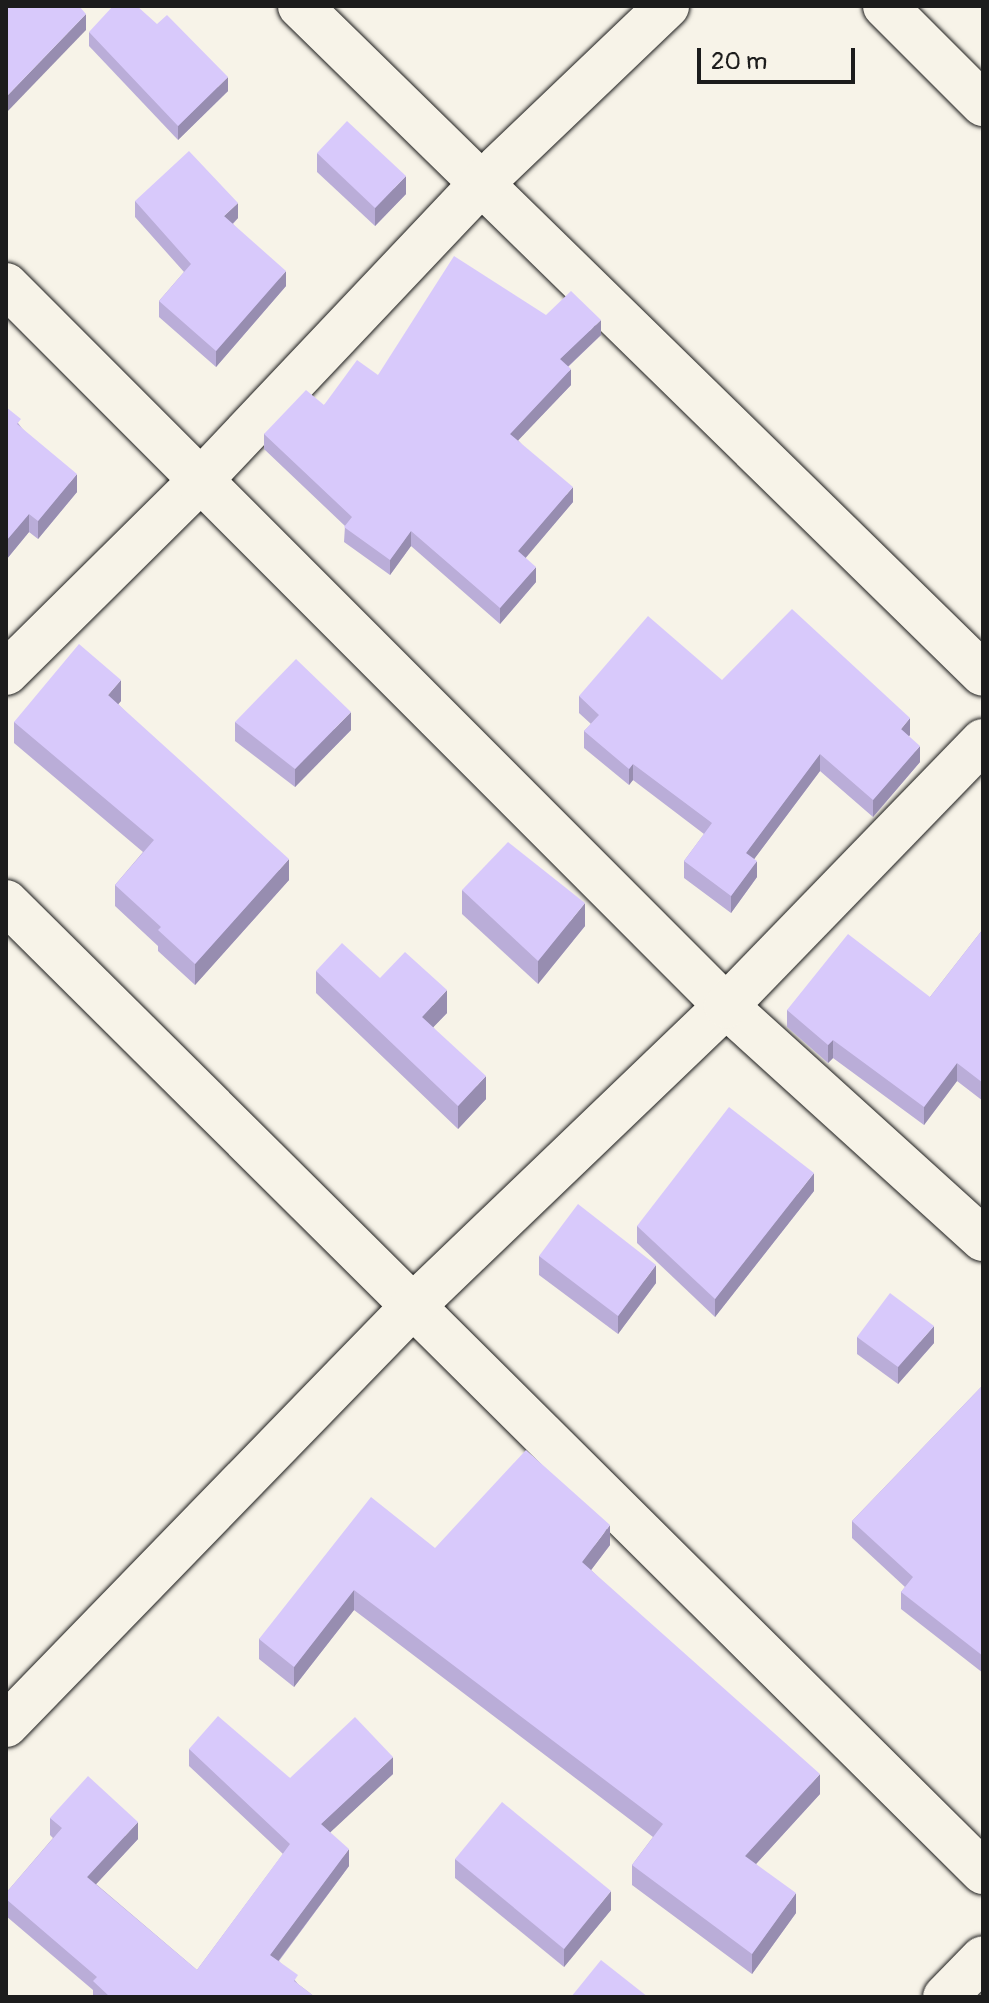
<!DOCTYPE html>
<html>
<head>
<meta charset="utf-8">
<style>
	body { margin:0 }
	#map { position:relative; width:989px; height:2003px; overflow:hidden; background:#f7f3e8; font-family:Pangolin,sans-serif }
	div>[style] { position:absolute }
	.roads { filter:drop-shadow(0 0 2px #1c1c1c) drop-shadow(0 0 2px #1c1c1c) }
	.street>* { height:44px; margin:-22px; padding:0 22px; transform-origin:22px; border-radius:22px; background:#f7f3e8 }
	.wall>* { inset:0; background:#baadd8 }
	.shaded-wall>* { inset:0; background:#978db0 }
	.building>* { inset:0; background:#d8c9fb }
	span { translate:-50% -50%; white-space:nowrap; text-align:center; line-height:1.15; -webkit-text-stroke:8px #f7f3e8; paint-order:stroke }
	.frame { position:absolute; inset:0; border:8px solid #1c1c1c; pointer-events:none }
	.scale { position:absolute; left:697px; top:48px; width:158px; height:36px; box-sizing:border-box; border:4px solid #1c1c1c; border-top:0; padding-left:10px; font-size:24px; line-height:28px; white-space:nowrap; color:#1c1c1c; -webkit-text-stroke:6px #f7f3e8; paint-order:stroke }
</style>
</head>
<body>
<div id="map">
	<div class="roads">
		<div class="street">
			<div style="left:300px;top:6px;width:955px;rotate:44.36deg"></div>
			<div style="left:885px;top:6px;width:139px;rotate:45deg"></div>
			<div style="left:6px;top:285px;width:1019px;rotate:45.04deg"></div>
			<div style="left:726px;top:1006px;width:347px;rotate:42.2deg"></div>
			<div style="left:6px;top:673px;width:272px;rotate:-44.7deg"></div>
			<div style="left:199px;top:482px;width:412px;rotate:-46.6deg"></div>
			<div style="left:482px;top:183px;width:256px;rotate:-43.7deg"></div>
			<div style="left:6px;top:902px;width:1377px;rotate:44.79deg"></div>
			<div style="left:6px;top:1725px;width:587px;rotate:-45.83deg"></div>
			<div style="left:415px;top:1304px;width:431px;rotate:-43.8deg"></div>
			<div style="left:726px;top:1006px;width:369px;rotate:-45.9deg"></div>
			<div style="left:945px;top:1997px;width:54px;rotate:-45.7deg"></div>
		</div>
	</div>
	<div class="wall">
		<div style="clip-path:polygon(89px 32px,228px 91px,178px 140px,89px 46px)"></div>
		<div style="clip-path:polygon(317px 153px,406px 194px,375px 226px,317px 172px)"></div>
		<div style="clip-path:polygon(135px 201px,238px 218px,233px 224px,286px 286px,216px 367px,159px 317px,159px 301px,184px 272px,135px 217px)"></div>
		<div style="clip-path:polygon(546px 315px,601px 335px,568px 367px,571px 385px,518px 440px,573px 502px,525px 558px,536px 582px,500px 624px,411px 546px,390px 575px,344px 542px,345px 526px,264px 449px,264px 434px,324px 405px,378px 375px)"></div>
		<div style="clip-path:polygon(6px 407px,21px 427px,77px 492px,38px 539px,29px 532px,6px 560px)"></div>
		<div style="clip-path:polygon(722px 680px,910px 735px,909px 736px,920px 762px,873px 817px,820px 771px,754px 859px,757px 877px,731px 913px,684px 878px,684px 861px,704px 834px,633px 780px,629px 785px,584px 748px,584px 731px,591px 724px,579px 713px,579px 696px)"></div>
		<div style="clip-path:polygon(121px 701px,118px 704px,289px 880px,195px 985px,158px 951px,158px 946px,115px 906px,115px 885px,143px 852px,14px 743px,14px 722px)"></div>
		<div style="clip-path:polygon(235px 722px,351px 730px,295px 787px,235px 741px)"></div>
		<div style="clip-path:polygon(462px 890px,585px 926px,538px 984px,462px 914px)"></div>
		<div style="clip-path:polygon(983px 929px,983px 1101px,957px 1081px,924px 1125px,833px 1058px,828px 1063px,787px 1027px,787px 1010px,930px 997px)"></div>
		<div style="clip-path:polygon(316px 971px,380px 978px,447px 1013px,433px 1027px,486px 1099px,458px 1129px,316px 993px)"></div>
		<div style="clip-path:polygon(814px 1191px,715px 1317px,637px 1243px,637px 1226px)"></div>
		<div style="clip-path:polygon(539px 1256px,656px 1283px,618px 1334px,539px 1275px)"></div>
		<div style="clip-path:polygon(857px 1337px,934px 1343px,898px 1384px,857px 1354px)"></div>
		<div style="clip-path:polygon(983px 1385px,983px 1673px,901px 1609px,901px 1592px,905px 1587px,852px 1538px,852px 1521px)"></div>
		<div style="clip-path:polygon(610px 1545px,591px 1570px,820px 1794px,756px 1864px,796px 1913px,752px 1974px,632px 1885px,632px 1865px,653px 1837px,354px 1610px,294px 1687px,259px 1659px,259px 1639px,435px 1548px)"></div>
		<div style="clip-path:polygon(189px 1749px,290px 1778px,393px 1774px,330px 1832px,349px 1866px,279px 1961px,298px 1984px,315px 1997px,93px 1997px,93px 1990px,6px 1916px,6px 1893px,53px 1838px,50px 1835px,50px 1818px,138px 1839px,96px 1884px,197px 1970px,283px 1854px,189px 1766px)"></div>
		<div style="clip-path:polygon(455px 1859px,611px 1910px,564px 1967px,455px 1878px)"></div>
	</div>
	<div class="shaded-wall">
		<div style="clip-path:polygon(86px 14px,86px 30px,6px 113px,6px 97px)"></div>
		<div style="clip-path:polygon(228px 77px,228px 91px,178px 140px,178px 126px)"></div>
		<div style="clip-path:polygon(406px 176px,406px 194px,375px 226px,375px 208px)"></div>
		<div style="clip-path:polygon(238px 203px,238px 218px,224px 232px,224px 216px)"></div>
		<div style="clip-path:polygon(286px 271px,286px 286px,216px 367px,216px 351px)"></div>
		<div style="clip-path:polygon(601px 320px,601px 335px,560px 374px,560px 359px)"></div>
		<div style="clip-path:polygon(571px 369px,571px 385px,510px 449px,510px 434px)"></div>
		<div style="clip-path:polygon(77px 474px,77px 492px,38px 539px,38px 521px)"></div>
		<div style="clip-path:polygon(573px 487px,573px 502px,518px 567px,518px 551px)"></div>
		<div style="clip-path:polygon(29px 514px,29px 532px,6px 560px,6px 541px)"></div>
		<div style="clip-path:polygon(411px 531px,411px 546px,390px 575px,390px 560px)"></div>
		<div style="clip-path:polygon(536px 567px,536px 582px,500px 624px,500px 608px)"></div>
		<div style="clip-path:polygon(121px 680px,121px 701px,108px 716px,108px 695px)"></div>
		<div style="clip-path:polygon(351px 712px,351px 730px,295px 787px,295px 769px)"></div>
		<div style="clip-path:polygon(910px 718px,910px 735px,901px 745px,901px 729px)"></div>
		<div style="clip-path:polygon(920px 746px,920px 762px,873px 817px,873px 800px)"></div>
		<div style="clip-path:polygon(820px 754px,820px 771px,746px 870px,746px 853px)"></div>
		<div style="clip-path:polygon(633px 764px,633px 780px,629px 785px,629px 769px)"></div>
		<div style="clip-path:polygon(289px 859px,289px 880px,195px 985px,195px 964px)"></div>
		<div style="clip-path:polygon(757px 861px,757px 877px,731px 913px,731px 896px)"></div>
		<div style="clip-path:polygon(585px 903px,585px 926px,538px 984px,538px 961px)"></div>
		<div style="clip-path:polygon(447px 990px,447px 1013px,422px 1039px,422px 1017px)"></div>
		<div style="clip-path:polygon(833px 1040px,833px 1058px,828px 1063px,828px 1045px)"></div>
		<div style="clip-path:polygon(957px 1063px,957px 1081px,924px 1125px,924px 1107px)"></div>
		<div style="clip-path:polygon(486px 1076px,486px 1099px,458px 1129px,458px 1106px)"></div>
		<div style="clip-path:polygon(814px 1173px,814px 1191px,715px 1317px,715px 1299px)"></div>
		<div style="clip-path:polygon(656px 1265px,656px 1283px,618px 1334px,618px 1316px)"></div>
		<div style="clip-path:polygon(934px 1326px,934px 1343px,898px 1384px,898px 1367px)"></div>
		<div style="clip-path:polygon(610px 1525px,610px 1545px,582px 1582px,582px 1562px)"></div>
		<div style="clip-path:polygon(354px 1590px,354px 1610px,294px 1687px,294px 1667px)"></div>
		<div style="clip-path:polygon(393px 1757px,393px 1774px,321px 1841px,321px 1824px)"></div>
		<div style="clip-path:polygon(820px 1774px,820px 1794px,745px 1876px,745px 1856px)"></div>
		<div style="clip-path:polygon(138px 1822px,138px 1839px,87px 1894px,87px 1877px)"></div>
		<div style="clip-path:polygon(349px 1849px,349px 1866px,270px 1972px,270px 1955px)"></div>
		<div style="clip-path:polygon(611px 1891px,611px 1910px,564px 1967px,564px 1949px)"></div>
		<div style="clip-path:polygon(796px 1893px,796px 1913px,752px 1974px,752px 1954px)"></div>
	</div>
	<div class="building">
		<div style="clip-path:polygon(6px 6px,79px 6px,86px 14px,6px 97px)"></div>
		<div style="clip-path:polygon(113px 6px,137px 6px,157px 24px,167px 15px,228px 77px,178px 126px,89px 32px)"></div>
		<div style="clip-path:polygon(347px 121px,406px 176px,375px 208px,317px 153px)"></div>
		<div style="clip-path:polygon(189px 151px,238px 203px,224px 216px,286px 271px,216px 351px,159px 301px,191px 264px,135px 201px)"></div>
		<div style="clip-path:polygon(454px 256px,546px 315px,571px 291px,601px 320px,560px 359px,571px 369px,510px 434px,573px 487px,518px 551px,536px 567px,500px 608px,411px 531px,390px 560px,344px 527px,352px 517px,264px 434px,306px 390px,324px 405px,357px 360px,378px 375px)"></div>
		<div style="clip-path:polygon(6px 407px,21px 419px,17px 424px,77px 474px,38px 521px,29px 514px,6px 541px)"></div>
		<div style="clip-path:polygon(792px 609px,910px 718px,901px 729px,920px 746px,873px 800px,820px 754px,746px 853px,757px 861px,731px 896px,684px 861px,712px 823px,633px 764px,629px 769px,584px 731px,599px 715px,579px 696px,648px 616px,722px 680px)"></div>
		<div style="clip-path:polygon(79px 644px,121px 680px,108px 695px,289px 859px,195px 964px,158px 930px,161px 927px,115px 885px,154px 840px,14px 722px)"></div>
		<div style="clip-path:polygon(296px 659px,351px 712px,295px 769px,235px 722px)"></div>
		<div style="clip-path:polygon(508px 842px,585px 903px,538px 961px,462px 890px)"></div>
		<div style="clip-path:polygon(983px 929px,983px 1083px,957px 1063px,924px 1107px,833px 1040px,828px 1045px,787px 1010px,848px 934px,930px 997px)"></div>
		<div style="clip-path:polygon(342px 943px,380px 978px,405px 952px,447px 990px,422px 1017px,486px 1076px,458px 1106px,316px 971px)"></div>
		<div style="clip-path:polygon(729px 1107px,814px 1173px,715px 1299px,637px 1226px)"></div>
		<div style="clip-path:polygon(578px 1204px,656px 1265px,618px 1316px,539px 1256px)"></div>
		<div style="clip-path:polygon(890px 1293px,934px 1326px,898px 1367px,857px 1337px)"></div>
		<div style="clip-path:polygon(983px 1385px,983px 1656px,901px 1592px,913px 1577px,852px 1521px)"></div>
		<div style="clip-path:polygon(526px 1450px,610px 1525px,582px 1562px,820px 1774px,745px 1856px,796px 1893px,752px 1954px,632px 1865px,663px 1824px,354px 1590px,294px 1667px,259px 1639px,371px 1497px,435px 1548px)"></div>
		<div style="clip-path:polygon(218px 1716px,290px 1778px,355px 1717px,393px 1757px,321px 1824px,349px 1849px,270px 1955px,298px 1975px,294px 1981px,315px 1997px,110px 1997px,93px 1981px,97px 1977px,6px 1899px,6px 1893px,62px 1828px,50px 1818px,88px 1776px,138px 1822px,87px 1877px,197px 1970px,290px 1844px,189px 1749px)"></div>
		<div style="clip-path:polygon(502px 1802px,611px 1891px,564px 1949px,455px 1859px)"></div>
		<div style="clip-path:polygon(601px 1960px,648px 1997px,571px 1997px)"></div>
	</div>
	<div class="frame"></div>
	<div class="scale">20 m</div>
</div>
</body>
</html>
